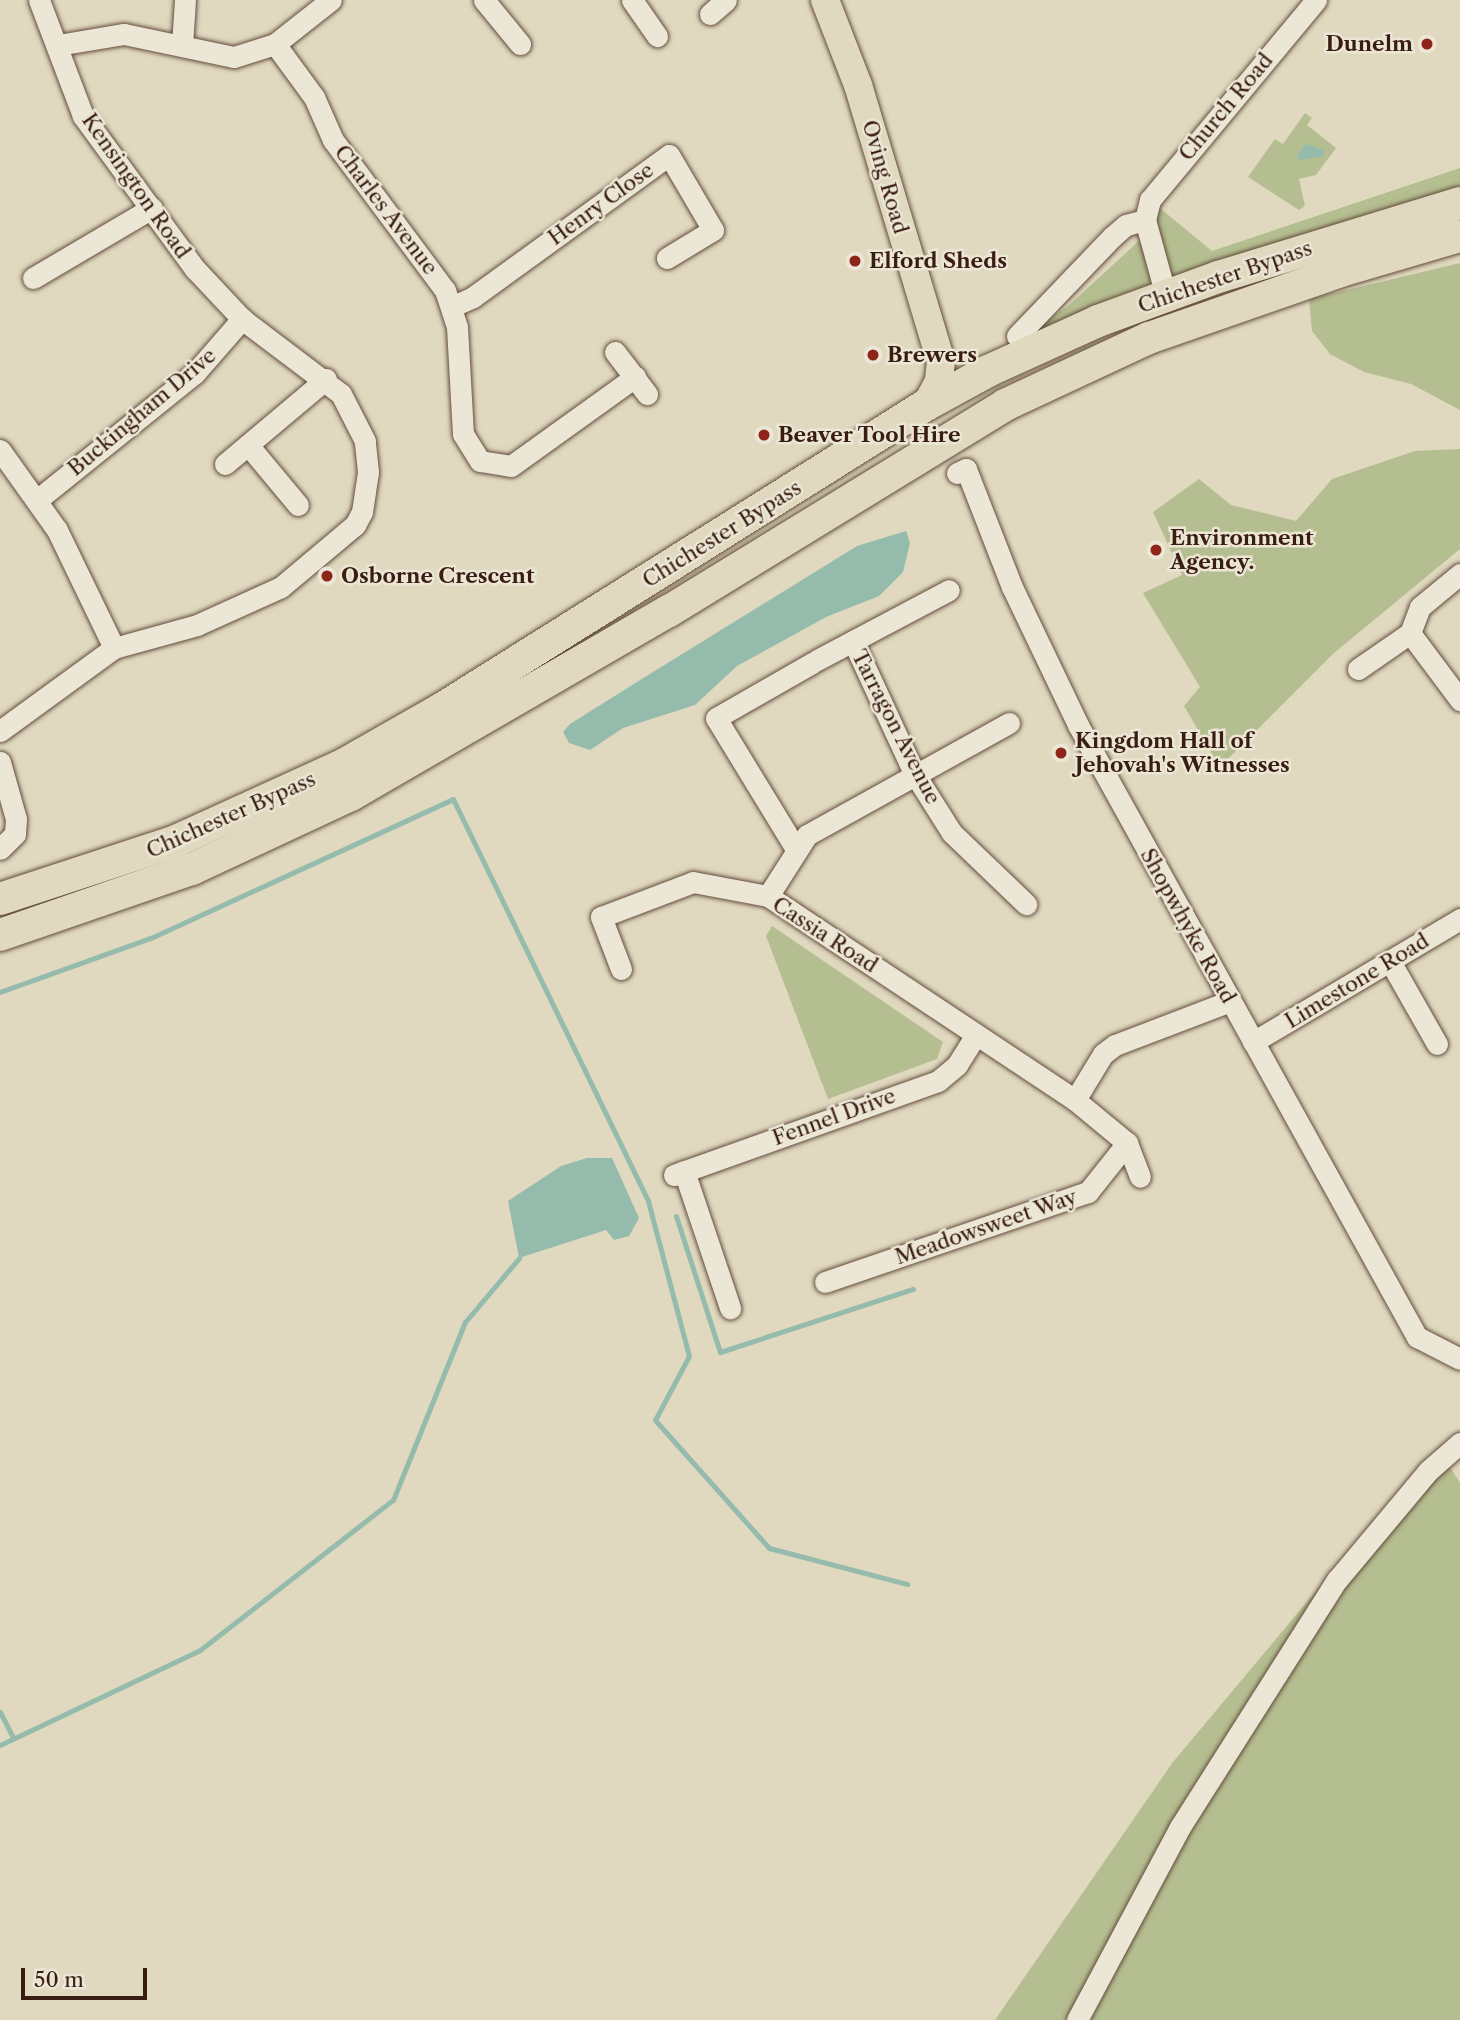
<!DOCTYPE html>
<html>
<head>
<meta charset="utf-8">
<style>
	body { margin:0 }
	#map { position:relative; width:1460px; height:2020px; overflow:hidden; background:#e0d8bf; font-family:"Libre Caslon Text",serif }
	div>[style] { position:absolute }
	.green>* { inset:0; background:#b5be90 }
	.water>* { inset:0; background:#95bbac }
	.stream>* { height:5px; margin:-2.5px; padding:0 2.5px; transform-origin:2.5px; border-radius:2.5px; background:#95bbac }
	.roads { filter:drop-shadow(0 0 2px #644c3c) drop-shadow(0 0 2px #644c3c) }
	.minor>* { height:21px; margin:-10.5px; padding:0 10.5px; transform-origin:10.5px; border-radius:10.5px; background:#ebe6d5 }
	.major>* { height:28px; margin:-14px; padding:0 14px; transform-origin:14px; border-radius:14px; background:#e0d8bf }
	.highway>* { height:32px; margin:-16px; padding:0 16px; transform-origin:16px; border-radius:16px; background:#e0d8bf }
	.dots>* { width:19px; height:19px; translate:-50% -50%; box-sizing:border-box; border:4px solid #ebe6d5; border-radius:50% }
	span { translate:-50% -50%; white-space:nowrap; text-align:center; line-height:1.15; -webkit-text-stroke:5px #ebe6d5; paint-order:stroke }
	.poi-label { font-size:21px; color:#3a1d11; font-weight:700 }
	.right { translate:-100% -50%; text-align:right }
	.left { translate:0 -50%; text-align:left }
	.street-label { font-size:21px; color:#3a1d11 }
	.scale { position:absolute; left:21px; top:1968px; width:126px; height:32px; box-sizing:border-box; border:4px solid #3a1d11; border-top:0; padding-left:9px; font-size:21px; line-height:24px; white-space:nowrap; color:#3a1d11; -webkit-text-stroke:5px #ebe6d5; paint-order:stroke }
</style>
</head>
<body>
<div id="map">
	<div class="green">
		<div style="clip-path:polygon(1305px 113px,1312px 118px,1307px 125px,1336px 148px,1316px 175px,1299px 179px,1305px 206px,1299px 210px,1248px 177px,1275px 139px,1283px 144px)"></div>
		<div style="clip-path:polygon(1460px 168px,1460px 193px,1181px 279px,1168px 275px,1150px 200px,1212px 251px)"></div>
		<div style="clip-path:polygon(1141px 239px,1152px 275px,1148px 288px,1015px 341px,1067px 307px)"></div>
		<div style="clip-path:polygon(1460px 263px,1460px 410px,1411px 384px,1364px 372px,1330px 354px,1312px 331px,1309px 299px)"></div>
		<div style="clip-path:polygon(1460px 449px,1460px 549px,1334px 653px,1229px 758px,1218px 764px,1184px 706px,1200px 687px,1143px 593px,1182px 575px,1153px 512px,1199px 479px,1231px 505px,1296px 521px,1332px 479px,1415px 451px)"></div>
		<div style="clip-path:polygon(772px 926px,943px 1042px,937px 1059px,828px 1099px,766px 936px)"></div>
		<div style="clip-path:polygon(1443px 1456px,1460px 1483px,1460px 2020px,995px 2020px,1173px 1762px,1419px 1468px)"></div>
	</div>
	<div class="water">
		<div style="clip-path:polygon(1306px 144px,1324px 150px,1324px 156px,1299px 160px,1298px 154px)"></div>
		<div style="clip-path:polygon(906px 531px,910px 543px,903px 572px,879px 596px,826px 617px,737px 666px,695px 705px,623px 728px,590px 750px,569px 743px,563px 732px,570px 724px,645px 677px,857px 546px)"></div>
		<div style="clip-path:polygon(587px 1158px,612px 1158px,639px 1218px,629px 1236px,614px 1240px,606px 1230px,519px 1258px,508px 1201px,561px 1166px)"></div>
	</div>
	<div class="stream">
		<div style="left:0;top:992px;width:163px;rotate:-19.8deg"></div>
		<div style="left:153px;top:937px;width:330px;rotate:-24.7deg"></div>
		<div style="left:453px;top:799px;width:447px;rotate:64.1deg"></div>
		<div style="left:648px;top:1201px;width:160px;rotate:75.2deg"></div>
		<div style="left:689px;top:1356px;width:72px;rotate:118deg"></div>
		<div style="left:655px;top:1420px;width:171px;rotate:48.3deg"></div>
		<div style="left:769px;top:1548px;width:143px;rotate:14.6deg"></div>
		<div style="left:676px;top:1216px;width:143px;rotate:72.1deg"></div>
		<div style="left:720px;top:1352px;width:203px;rotate:-18.1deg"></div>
		<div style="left:0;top:1712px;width:28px;rotate:63deg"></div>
		<div style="left:0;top:1745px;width:221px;rotate:-25.4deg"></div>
		<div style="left:200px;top:1650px;width:244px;rotate:-37.9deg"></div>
		<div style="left:393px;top:1500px;width:192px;rotate:-68deg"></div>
		<div style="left:465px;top:1322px;width:84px;rotate:-49.8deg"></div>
	</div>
	<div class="roads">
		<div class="minor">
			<div style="left:484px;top:0;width:57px;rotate:50.7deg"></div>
			<div style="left:632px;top:0;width:44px;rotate:55.2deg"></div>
			<div style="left:710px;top:14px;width:21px;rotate:-41deg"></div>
			<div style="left:275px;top:44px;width:66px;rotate:53.7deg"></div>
			<div style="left:314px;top:97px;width:47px;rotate:66.2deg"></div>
			<div style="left:333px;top:140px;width:187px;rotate:53.3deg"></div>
			<div style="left:445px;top:290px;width:39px;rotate:72deg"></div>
			<div style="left:457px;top:327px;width:107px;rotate:86.8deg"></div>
			<div style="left:463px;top:434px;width:32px;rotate:58deg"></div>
			<div style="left:480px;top:461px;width:31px;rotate:9deg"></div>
			<div style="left:511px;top:466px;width:153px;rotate:-35.7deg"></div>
			<div style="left:58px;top:45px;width:67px;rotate:-9.5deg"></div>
			<div style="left:124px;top:34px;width:112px;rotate:11.8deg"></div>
			<div style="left:234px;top:57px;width:43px;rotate:-17.6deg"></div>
			<div style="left:275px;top:44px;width:71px;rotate:-38.2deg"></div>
			<div style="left:182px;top:45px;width:45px;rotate:-86.2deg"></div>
			<div style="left:33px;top:278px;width:138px;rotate:-30.5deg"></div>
			<div style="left:1166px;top:296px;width:79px;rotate:-105.4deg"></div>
			<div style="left:1145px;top:220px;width:21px;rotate:-76deg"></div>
			<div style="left:1150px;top:200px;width:260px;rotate:-50.3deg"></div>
			<div style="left:451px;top:307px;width:24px;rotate:-24deg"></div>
			<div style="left:473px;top:297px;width:242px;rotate:-35.9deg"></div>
			<div style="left:669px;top:155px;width:87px;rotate:59.6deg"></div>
			<div style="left:713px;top:230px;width:54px;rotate:148.7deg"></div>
			<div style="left:1017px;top:336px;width:137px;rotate:-46.2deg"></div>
			<div style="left:1112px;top:237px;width:18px;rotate:-41deg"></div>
			<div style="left:1126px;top:225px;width:20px;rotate:-15deg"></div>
			<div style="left:615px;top:352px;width:53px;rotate:52.7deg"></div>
			<div style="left:248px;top:445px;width:78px;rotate:50.2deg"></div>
			<div style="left:0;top:450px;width:98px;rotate:54.5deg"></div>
			<div style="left:57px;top:530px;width:131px;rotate:64.2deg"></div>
			<div style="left:225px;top:464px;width:132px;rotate:-40.1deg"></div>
			<div style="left:957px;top:473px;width:10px;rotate:-24deg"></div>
			<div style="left:966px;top:469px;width:127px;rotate:68.7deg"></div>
			<div style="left:1012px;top:587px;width:153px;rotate:64.4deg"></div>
			<div style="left:1078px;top:725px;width:700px;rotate:61.02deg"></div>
			<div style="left:1417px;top:1337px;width:48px;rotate:27.1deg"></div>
			<div style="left:37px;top:500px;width:203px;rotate:-38.8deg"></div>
			<div style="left:195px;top:373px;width:72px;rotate:-49deg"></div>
			<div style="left:1460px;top:574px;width:52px;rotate:140.5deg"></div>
			<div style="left:1420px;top:607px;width:28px;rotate:111deg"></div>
			<div style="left:1410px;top:633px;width:84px;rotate:53.3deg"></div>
			<div style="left:853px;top:641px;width:145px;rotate:65.2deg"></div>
			<div style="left:914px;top:773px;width:71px;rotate:57.7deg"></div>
			<div style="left:952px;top:833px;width:103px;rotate:43.8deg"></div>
			<div style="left:817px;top:660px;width:149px;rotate:-27.9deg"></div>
			<div style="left:1358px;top:669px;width:63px;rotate:-34.7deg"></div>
			<div style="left:0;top:731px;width:141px;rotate:-36.1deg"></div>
			<div style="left:114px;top:648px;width:86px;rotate:-15.5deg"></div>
			<div style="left:197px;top:625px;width:92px;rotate:-24.3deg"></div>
			<div style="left:281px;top:587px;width:97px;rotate:-40deg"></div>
			<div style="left:355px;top:525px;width:15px;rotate:-62deg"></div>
			<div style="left:362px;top:512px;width:40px;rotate:-81.5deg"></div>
			<div style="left:368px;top:472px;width:31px;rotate:-96deg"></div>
			<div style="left:365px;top:441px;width:53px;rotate:-117.1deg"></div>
			<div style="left:341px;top:394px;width:124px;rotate:-142.9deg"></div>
			<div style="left:242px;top:319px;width:69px;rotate:-133.2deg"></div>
			<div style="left:195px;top:269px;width:190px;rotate:-126.2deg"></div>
			<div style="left:83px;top:116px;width:124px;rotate:-110.8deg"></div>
			<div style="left:0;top:762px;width:59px;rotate:74.3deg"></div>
			<div style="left:16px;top:819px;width:15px;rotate:94deg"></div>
			<div style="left:15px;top:834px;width:21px;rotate:135deg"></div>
			<div style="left:796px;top:849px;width:153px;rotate:-121.4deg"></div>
			<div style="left:716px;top:718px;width:111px;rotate:-29.8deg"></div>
			<div style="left:768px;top:896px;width:72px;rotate:-57.4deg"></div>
			<div style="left:807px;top:835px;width:231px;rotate:-29deg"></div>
			<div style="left:1391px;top:963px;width:93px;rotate:60.4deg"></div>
			<div style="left:621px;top:969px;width:56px;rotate:-111deg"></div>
			<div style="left:601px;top:917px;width:98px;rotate:-20.8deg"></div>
			<div style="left:693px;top:882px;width:76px;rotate:10.6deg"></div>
			<div style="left:768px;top:896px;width:369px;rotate:33.6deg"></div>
			<div style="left:1075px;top:1100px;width:67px;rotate:39.6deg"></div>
			<div style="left:1127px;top:1143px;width:36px;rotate:69deg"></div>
			<div style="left:1253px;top:1042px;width:241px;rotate:-30.7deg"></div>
			<div style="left:1075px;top:1100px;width:54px;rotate:-58.7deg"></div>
			<div style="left:1103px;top:1054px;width:15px;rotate:-37deg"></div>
			<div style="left:1115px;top:1045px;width:123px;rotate:-20.9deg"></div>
			<div style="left:684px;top:1171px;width:145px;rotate:71.4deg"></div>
			<div style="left:674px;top:1175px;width:280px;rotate:-19.6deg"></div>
			<div style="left:938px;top:1081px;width:25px;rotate:-40deg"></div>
			<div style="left:957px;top:1065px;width:36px;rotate:-58deg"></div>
			<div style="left:825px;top:1282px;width:278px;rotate:-18.9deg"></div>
			<div style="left:1088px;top:1192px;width:63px;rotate:-51.5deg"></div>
			<div style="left:1077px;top:2020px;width:219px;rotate:-61.9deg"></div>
			<div style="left:1180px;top:1827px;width:293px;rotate:-57.6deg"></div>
			<div style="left:1337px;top:1580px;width:142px;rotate:-50.1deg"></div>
			<div style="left:1428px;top:1471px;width:43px;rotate:-41.2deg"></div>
		</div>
		<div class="major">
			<div style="left:825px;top:0;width:91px;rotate:68.8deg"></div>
			<div style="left:858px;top:85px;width:288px;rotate:73.3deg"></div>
			<div style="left:941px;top:361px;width:20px;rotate:96deg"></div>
			<div style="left:939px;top:381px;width:27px;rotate:118deg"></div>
		</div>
		<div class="highway">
			<div style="left:0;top:899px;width:185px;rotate:-18.2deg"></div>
			<div style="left:176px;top:841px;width:183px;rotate:-24.5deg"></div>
			<div style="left:343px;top:765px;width:115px;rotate:-29.7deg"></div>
			<div style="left:443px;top:708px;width:570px;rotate:-32.1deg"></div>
			<div style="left:926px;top:405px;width:71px;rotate:-28.7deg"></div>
			<div style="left:988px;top:371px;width:121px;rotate:-24.4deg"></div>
			<div style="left:1098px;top:321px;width:128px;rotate:-20.1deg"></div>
			<div style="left:1218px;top:277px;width:253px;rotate:-17deg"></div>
			<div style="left:0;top:935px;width:203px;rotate:-19deg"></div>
			<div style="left:192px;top:869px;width:175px;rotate:-25deg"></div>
			<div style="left:351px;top:795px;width:367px;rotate:-30.1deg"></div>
			<div style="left:669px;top:611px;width:394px;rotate:-31.5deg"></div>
			<div style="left:1005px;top:405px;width:159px;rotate:-25deg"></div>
			<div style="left:1149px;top:338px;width:203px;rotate:-19.2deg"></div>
			<div style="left:1341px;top:271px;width:124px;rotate:-16.4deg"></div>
		</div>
	</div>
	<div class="dots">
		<div style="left:1427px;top:44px;background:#8f2418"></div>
		<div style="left:855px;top:261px;background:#8f2418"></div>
		<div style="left:873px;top:355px;background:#8f2418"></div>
		<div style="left:764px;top:435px;background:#8f2418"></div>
		<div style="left:1156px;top:550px;background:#8f2418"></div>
		<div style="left:327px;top:576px;background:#8f2418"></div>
		<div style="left:1061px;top:753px;background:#8f2418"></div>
	</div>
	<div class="poi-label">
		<span class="right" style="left:1413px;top:44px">Dunelm</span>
		<span class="left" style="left:869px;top:261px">Elford Sheds</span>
		<span class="left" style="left:887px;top:355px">Brewers</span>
		<span class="left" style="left:778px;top:435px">Beaver Tool Hire</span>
		<span class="left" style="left:1170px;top:550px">Environment<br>Agency.</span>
		<span class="left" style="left:341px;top:576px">Osborne Crescent</span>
		<span class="left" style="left:1075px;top:753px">Kingdom Hall of<br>Jehovah's Witnesses</span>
	</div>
	<div class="street-label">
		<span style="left:1226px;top:107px;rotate:-50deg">Church Road</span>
		<span style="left:885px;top:177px;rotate:74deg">Oving Road</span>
		<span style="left:136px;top:186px;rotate:55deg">Kensington Road</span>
		<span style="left:601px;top:204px;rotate:-36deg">Henry Close</span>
		<span style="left:386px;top:210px;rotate:53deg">Charles Avenue</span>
		<span style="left:1225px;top:277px;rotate:-19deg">Chichester Bypass</span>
		<span style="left:142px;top:412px;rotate:-40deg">Buckingham Drive</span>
		<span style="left:722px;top:534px;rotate:-32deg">Chichester Bypass</span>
		<span style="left:896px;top:727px;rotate:63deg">Tarragon Avenue</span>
		<span style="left:231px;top:815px;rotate:-24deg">Chichester Bypass</span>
		<span style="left:1188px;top:926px;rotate:61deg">Shopwhyke Road</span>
		<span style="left:825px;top:935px;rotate:33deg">Cassia Road</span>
		<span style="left:1357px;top:981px;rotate:-31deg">Limestone Road</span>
		<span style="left:834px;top:1117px;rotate:-20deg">Fennel Drive</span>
		<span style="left:986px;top:1227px;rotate:-19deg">Meadowsweet Way</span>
	</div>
	<div class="scale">50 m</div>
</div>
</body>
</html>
